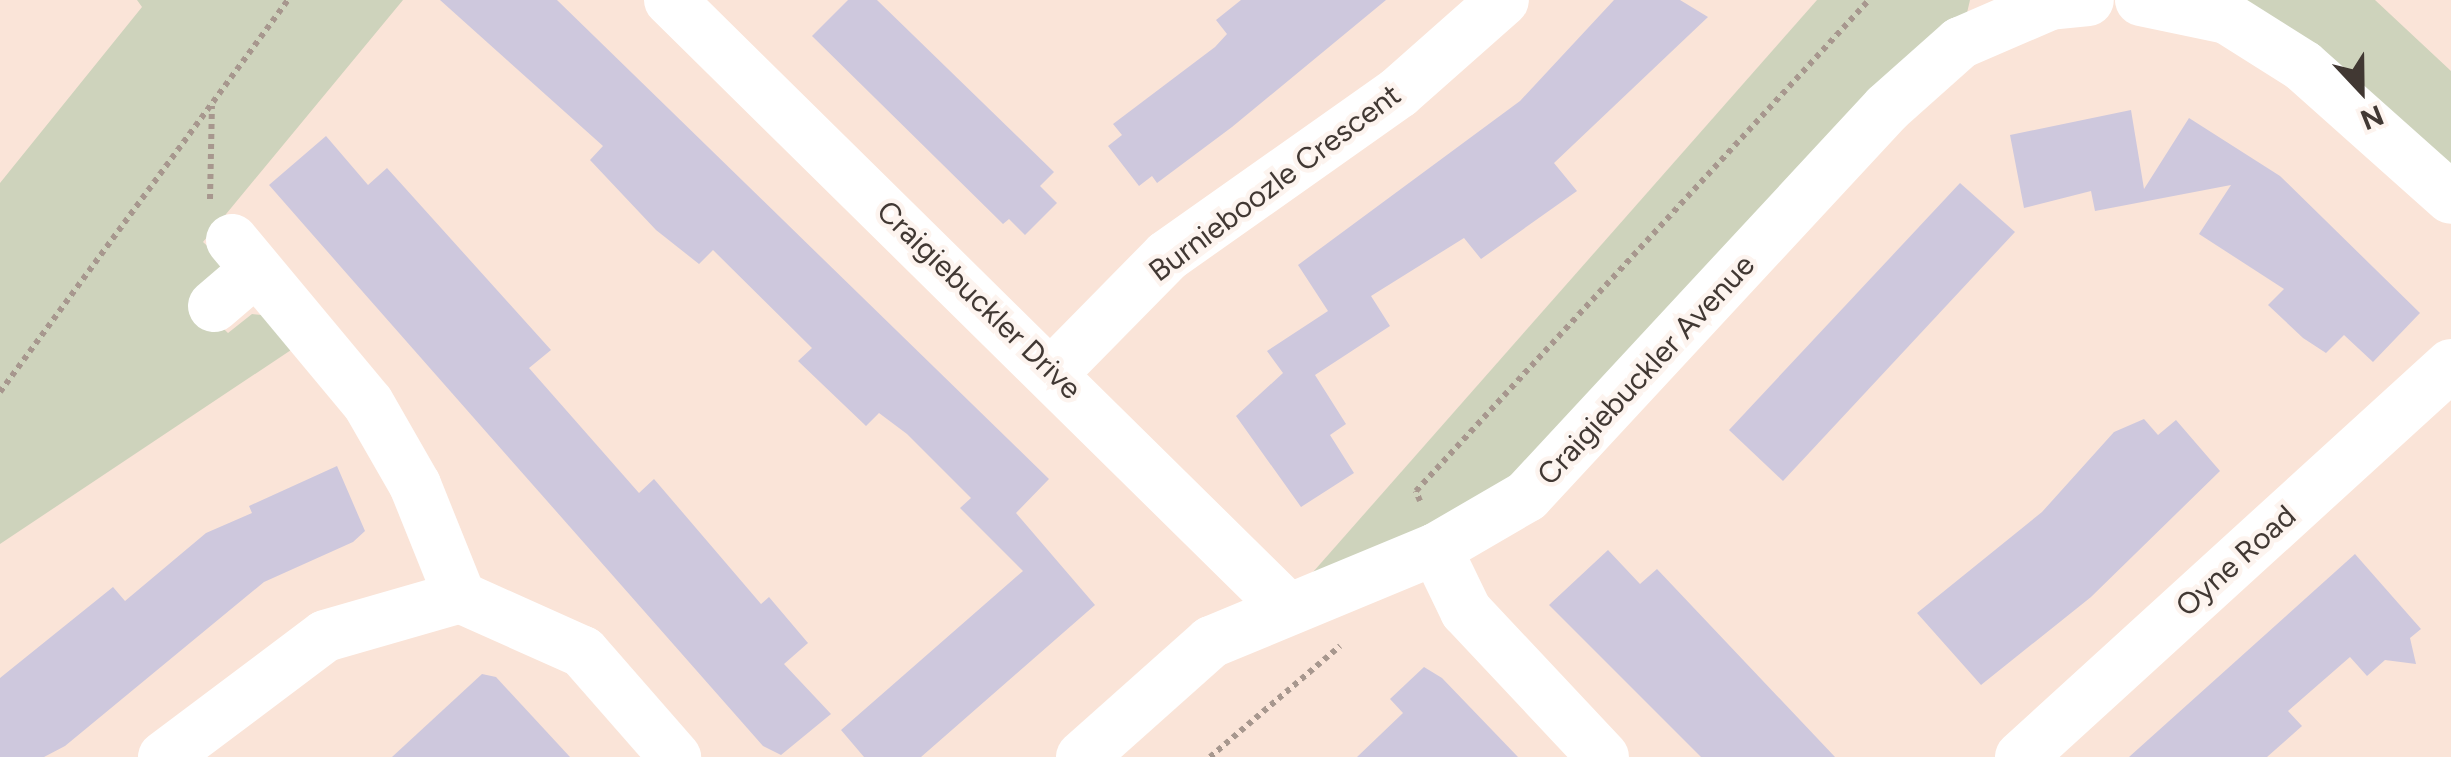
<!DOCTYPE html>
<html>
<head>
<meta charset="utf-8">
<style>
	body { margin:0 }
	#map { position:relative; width:2451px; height:757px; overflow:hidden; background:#fae4d8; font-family:Figtree,sans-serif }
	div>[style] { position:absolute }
	.green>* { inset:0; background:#ced3bc }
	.building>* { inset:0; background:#cec8dd }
	.path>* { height:6px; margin-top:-3px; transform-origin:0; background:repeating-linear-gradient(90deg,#a7978e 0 5px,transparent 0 10px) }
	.street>* { height:52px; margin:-26px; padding:0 26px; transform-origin:26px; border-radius:26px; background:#fff }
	span { translate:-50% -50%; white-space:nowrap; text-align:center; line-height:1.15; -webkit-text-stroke:9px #fdf4ef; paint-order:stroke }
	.street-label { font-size:30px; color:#413833 }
	.north { position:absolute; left:2311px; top:40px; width:100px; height:100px; -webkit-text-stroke:8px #fdf4ef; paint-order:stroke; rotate:158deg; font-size:28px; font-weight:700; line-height:40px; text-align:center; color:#413833 }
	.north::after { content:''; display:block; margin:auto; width:35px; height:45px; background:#413833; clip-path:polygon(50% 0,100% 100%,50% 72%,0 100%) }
</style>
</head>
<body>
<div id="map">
	<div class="green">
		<div style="clip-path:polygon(137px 0,403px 0,203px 242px,227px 264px,203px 309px,228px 333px,252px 314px,280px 317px,303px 342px,0 544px,0 183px,142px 7px)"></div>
		<div style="clip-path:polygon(1817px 0,1970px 0,1960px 43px,1527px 496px,1284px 605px)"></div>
		<div style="clip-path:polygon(2141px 0,2375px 0,2451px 71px,2451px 198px,2303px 66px)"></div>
	</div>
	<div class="building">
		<div style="clip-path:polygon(440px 0,557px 0,1049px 479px,1016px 513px,1095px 605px,921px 757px,864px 757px,841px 730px,1023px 571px,960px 508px,971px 498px,907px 434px,879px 413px,866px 426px,798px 361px,812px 348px,713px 250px,699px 264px,656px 230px,590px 160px,603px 146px)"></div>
		<div style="clip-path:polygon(848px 0,877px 0,1054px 172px,1040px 186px,1057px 203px,1025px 235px,1009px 219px,1003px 224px,812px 36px)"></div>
		<div style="clip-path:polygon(1241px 0,1386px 0,1232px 127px,1157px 183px,1152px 176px,1139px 186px,1108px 146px,1122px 135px,1113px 124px,1215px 47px,1227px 34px,1216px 20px)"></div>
		<div style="clip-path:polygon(1614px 0,1680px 0,1708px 17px,1554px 163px,1577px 191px,1481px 259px,1464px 238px,1371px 296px,1390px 326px,1315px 375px,1346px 424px,1330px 435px,1354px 473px,1301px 507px,1236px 416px,1283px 373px,1267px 351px,1328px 311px,1298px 265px,1520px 101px)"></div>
		<div style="clip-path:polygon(2131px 110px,2144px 189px,2189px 118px,2280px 176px,2420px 313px,2373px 362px,2344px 335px,2326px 353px,2303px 338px,2268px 305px,2284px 289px,2199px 234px,2231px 185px,2095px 211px,2091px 191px,2024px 208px,2010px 135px)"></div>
		<div style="clip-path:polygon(326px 136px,368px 185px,387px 168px,551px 350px,529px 368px,639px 493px,654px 479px,761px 604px,769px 597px,808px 643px,784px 664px,831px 714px,781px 755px,763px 746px,355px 283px,269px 185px)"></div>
		<div style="clip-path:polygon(1960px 183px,2015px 232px,1783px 481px,1729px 430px)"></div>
		<div style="clip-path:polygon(2144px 419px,2158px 435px,2176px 420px,2220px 471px,2091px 597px,1981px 685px,1917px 613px,2042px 512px,2114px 432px)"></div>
		<div style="clip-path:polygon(337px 466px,365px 531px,353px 542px,264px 582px,65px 746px,44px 757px,0 757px,0 678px,113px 587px,125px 601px,206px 533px,252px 513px,249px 506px)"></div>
		<div style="clip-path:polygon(1608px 550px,1640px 584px,1657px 569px,1835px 757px,1701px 757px,1549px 605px)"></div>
		<div style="clip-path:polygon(2355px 554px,2421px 629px,2410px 638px,2416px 664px,2385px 660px,2367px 676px,2350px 657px,2288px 711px,2302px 726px,2267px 757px,2129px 757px)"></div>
		<div style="clip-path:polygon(1424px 667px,1442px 678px,1518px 757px,1357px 757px,1403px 713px,1390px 699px)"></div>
		<div style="clip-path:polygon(482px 674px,496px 677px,570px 757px,392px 757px)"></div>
	</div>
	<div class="path">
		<div style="left:210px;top:199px;width:93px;rotate:-88.8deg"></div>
		<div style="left:0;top:392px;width:486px;rotate:-53.7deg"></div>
		<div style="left:1420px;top:501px;width:11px;rotate:-112deg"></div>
		<div style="left:1416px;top:491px;width:668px;rotate:-47.31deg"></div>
		<div style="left:1210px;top:757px;width:171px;rotate:-40.5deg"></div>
	</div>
	<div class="street">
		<div style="left:670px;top:0;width:862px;rotate:44.58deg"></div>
		<div style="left:2141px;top:0;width:88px;rotate:11.8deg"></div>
		<div style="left:2227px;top:18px;width:90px;rotate:32.3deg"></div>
		<div style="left:2303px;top:66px;width:198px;rotate:41.7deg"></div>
		<div style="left:232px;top:240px;width:212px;rotate:50.2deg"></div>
		<div style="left:368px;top:403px;width:95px;rotate:60.2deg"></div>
		<div style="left:415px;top:485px;width:121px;rotate:68.1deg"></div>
		<div style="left:460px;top:597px;width:135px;rotate:24.1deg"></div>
		<div style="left:583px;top:652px;width:140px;rotate:48.8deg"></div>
		<div style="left:214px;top:306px;width:55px;rotate:-40.6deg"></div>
		<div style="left:1054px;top:371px;width:161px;rotate:-45.5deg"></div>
		<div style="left:1167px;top:256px;width:283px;rotate:-35.2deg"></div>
		<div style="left:1398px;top:93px;width:140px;rotate:-41.5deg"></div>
		<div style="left:1436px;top:549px;width:69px;rotate:64.2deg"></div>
		<div style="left:1466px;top:611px;width:200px;rotate:46.8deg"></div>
		<div style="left:164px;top:757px;width:201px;rotate:-36.9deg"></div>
		<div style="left:325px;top:636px;width:141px;rotate:-16.1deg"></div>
		<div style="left:1082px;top:757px;width:173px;rotate:-41.7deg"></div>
		<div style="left:1211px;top:642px;width:243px;rotate:-22.5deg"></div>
		<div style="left:1436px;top:549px;width:105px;rotate:-30.2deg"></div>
		<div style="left:1527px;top:496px;width:529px;rotate:-47.14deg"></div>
		<div style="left:1887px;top:108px;width:98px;rotate:-41.7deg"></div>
		<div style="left:1960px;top:43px;width:98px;rotate:-23.4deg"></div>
		<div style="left:2050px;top:4px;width:38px;rotate:-6deg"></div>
		<div style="left:2021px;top:757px;width:582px;rotate:-42.35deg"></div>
	</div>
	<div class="street-label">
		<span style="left:1275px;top:183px;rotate:-37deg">Burnieboozle Crescent</span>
		<span style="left:979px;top:300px;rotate:44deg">Craigiebuckler Drive</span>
		<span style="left:1646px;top:370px;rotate:-47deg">Craigiebuckler Avenue</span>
		<span style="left:2236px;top:561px;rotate:-42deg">Oyne Road</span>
	</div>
	<div class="north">N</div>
</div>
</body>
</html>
